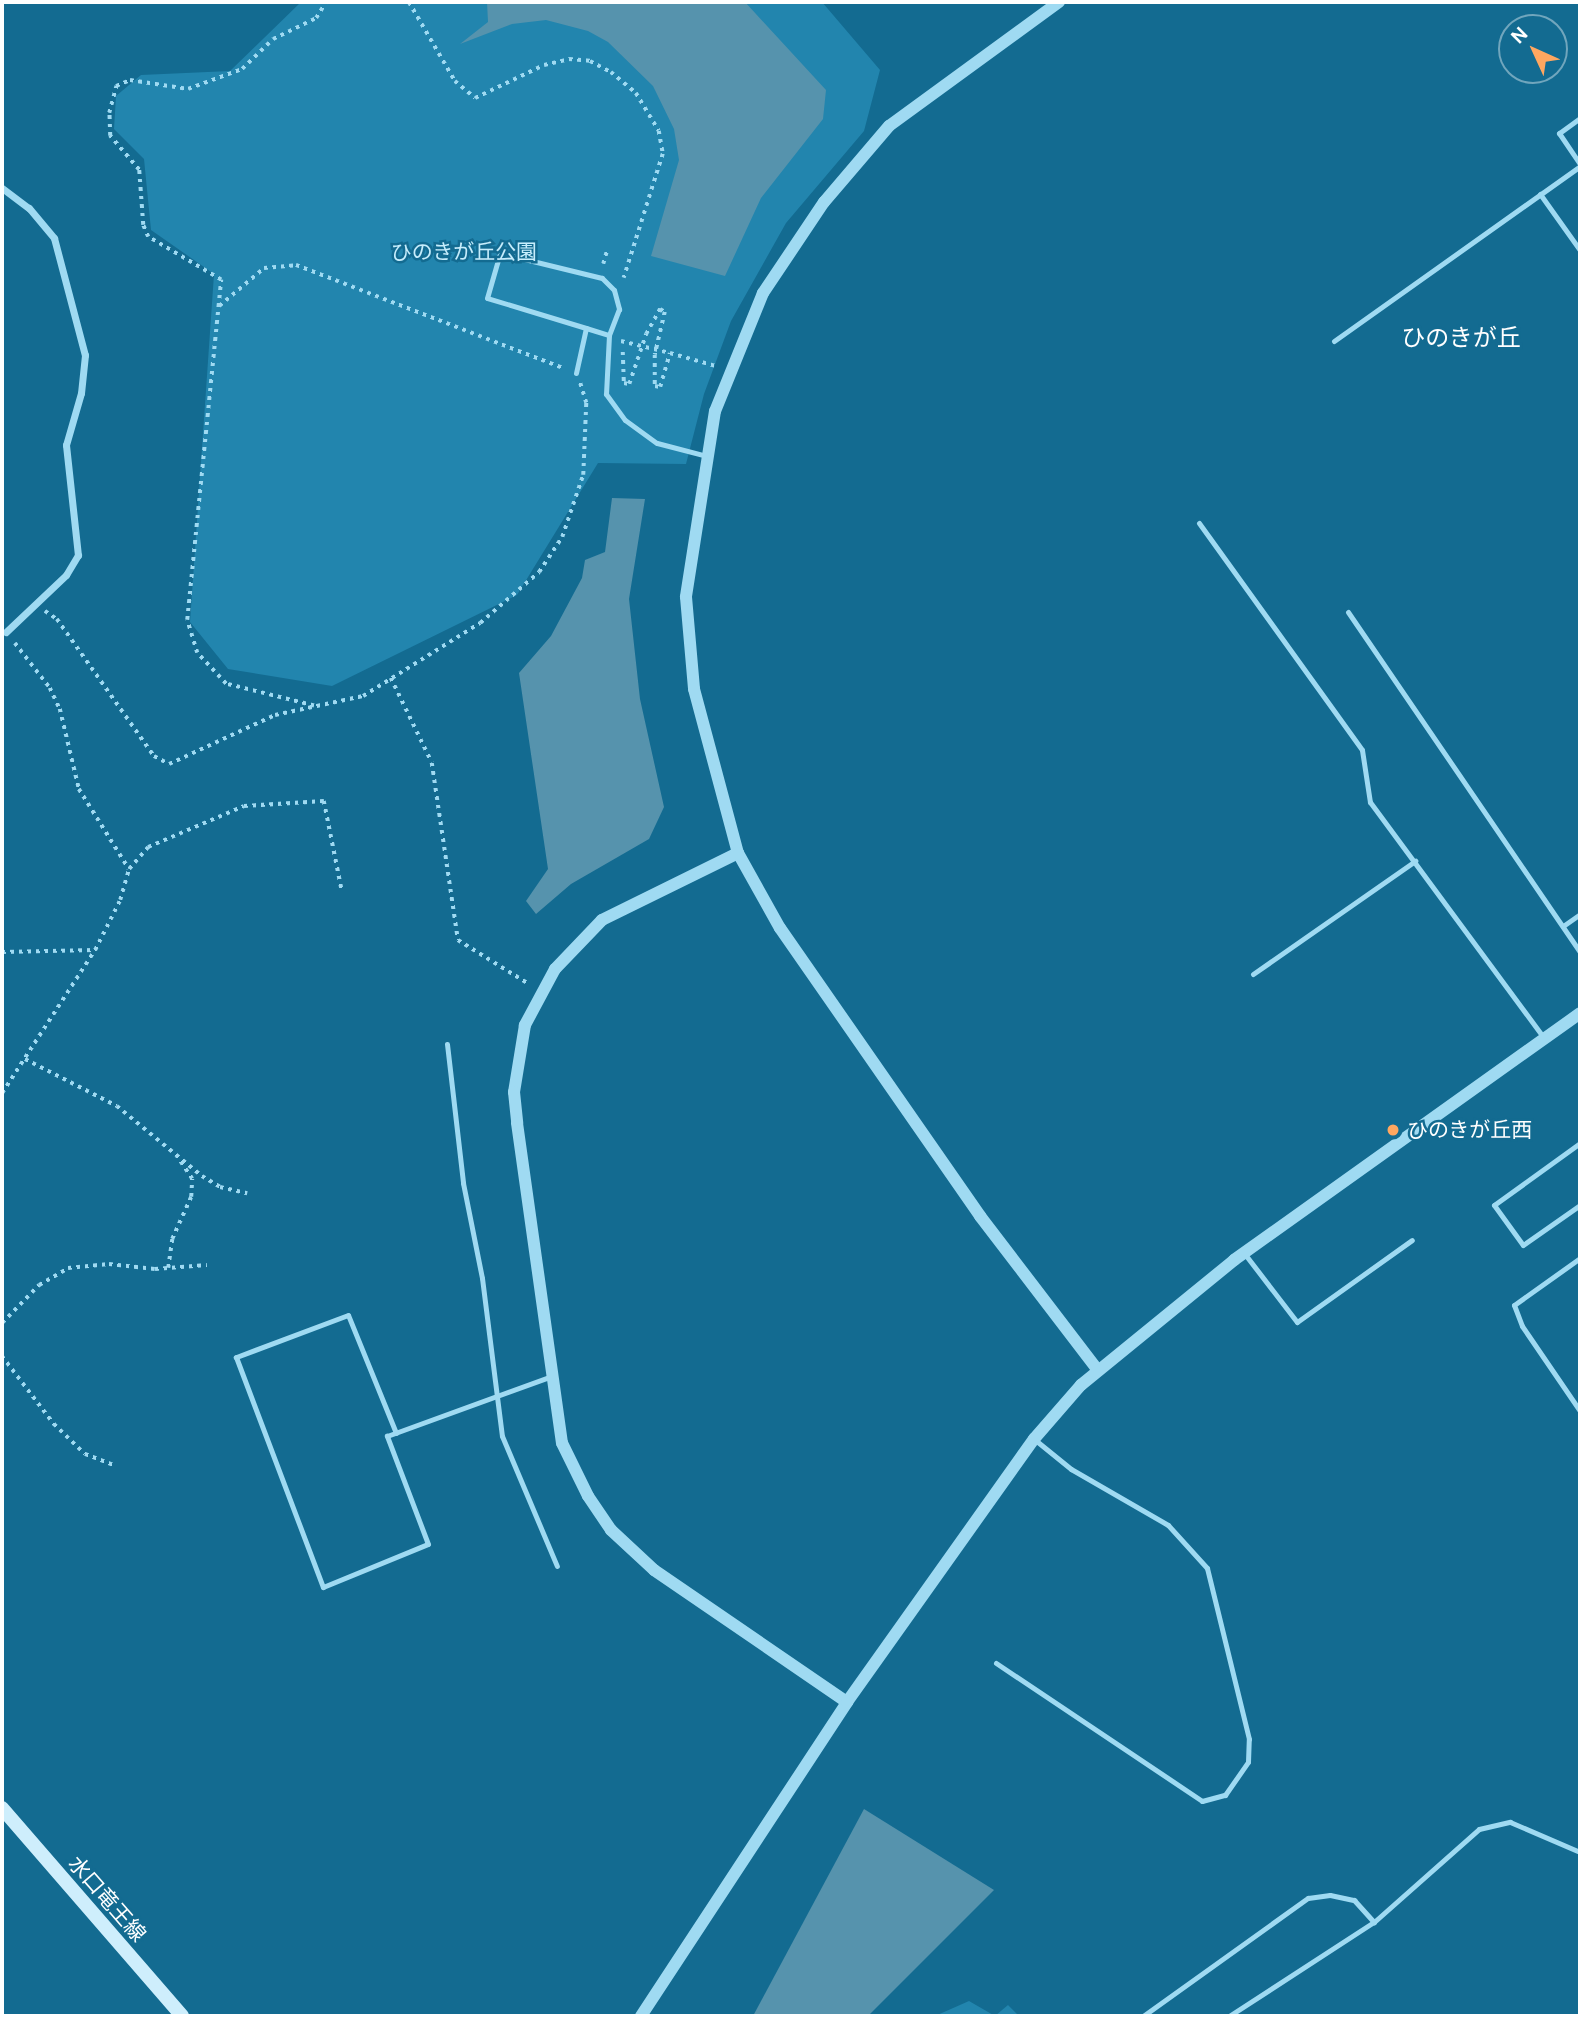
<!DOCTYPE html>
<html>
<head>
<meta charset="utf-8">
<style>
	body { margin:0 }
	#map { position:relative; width:1582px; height:2018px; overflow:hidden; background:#136b91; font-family:"DM Sans","Noto Sans JP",sans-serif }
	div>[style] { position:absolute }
	.green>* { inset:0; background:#2285ae }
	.water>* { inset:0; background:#5693ad }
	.path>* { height:3.5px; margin-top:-1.75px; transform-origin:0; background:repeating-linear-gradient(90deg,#9fdaf2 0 3.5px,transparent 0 8.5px) }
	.service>* { height:5px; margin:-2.5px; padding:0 2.5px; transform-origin:2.5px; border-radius:2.5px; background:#9fdaf2 }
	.minor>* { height:7px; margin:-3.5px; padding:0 3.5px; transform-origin:3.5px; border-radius:3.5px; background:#9fdaf2 }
	.tertiary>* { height:12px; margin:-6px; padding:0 6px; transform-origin:6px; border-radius:6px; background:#9fdaf2 }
	.secondary>* { height:14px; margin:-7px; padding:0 7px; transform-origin:7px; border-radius:7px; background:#ceeefc }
	.dots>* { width:19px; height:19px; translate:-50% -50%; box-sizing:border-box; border:4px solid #136b91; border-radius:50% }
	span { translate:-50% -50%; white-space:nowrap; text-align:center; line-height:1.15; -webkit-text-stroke:5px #136b91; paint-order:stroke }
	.park-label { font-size:21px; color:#c6edfc }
	.poi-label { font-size:21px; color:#fff }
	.left { translate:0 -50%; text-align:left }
	.street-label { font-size:21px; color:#fff }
	.quarter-label { font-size:24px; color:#fff }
	.frame { position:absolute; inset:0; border:4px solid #fff; pointer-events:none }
	.north { position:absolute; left:1498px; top:14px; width:70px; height:70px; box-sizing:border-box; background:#136b91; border:2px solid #71a6bd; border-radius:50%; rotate:315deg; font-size:19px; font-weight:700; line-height:28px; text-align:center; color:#fff }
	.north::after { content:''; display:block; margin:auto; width:24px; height:32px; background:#ffa760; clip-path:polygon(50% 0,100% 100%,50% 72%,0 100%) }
</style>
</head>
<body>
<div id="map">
	<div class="green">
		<div style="clip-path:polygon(301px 2px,822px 2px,880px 70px,864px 131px,786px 223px,731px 321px,704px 394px,686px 464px,598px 463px,517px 595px,332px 686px,228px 669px,190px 622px,214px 274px,151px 230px,144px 159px,114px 129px,116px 96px,141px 75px,230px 71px)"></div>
		<div style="clip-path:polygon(969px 2001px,995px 2016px,1008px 2005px,1019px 2016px,935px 2016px)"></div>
	</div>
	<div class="water">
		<div style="clip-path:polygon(487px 2px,745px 2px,826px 90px,823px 119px,761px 198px,725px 276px,651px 256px,679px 160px,674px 129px,653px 86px,608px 42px,588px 31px,546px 20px,512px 24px,460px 44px,488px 22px)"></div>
		<div style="clip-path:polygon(612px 498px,645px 499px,629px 599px,640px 699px,664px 807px,649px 839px,571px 884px,536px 914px,526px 901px,548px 869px,519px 673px,551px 636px,582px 578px,585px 560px,605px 552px)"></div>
		<div style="clip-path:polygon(864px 1809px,994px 1890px,868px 2016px,753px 2016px)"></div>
	</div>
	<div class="path">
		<div style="left:409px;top:2px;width:91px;rotate:59.8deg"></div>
		<div style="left:455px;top:81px;width:26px;rotate:40deg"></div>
		<div style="left:475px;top:98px;width:76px;rotate:-25.6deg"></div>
		<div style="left:544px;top:65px;width:26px;rotate:-13deg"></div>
		<div style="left:569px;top:59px;width:21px;rotate:5deg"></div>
		<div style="left:590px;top:61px;width:24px;rotate:28deg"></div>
		<div style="left:611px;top:72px;width:33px;rotate:40deg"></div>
		<div style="left:636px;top:93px;width:44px;rotate:58.8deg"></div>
		<div style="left:659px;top:131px;width:23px;rotate:80deg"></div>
		<div style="left:663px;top:154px;width:130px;rotate:107.5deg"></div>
		<div style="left:603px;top:264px;width:15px;rotate:-74deg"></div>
		<div style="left:219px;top:306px;width:59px;rotate:-40.2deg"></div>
		<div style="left:264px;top:268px;width:32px;rotate:-5deg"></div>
		<div style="left:296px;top:265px;width:286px;rotate:21.1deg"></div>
		<div style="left:621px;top:341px;width:50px;rotate:13.8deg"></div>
		<div style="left:623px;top:352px;width:31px;rotate:88deg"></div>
		<div style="left:624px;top:383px;width:5px;rotate:11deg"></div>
		<div style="left:629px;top:384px;width:53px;rotate:-71.2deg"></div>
		<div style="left:646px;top:334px;width:29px;rotate:-61deg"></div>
		<div style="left:660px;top:309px;width:6px;rotate:31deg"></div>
		<div style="left:665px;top:312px;width:44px;rotate:103.1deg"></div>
		<div style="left:655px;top:355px;width:31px;rotate:90deg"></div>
		<div style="left:655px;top:386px;width:5px;rotate:11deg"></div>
		<div style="left:660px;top:387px;width:35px;rotate:-74deg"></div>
		<div style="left:670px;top:353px;width:48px;rotate:15.8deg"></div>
		<div style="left:45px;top:611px;width:14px;rotate:34deg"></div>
		<div style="left:57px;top:619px;width:168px;rotate:54.7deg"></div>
		<div style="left:154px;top:756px;width:17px;rotate:28deg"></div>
		<div style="left:169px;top:764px;width:117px;rotate:-24.8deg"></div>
		<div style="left:275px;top:715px;width:90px;rotate:-12.2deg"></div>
		<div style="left:363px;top:696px;width:138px;rotate:-32deg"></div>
		<div style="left:480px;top:623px;width:78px;rotate:-40.8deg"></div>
		<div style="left:539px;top:572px;width:42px;rotate:-56.7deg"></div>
		<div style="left:562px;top:537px;width:65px;rotate:-71.3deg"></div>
		<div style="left:583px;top:475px;width:72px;rotate:-87.6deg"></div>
		<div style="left:586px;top:403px;width:21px;rotate:-107deg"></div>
		<div style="left:15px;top:643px;width:57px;rotate:52.1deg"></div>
		<div style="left:50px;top:688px;width:23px;rotate:65deg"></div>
		<div style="left:60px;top:709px;width:82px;rotate:76.6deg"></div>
		<div style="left:79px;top:789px;width:94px;rotate:58deg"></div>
		<div style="left:391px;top:678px;width:94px;rotate:64.2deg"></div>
		<div style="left:432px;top:763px;width:179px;rotate:81.6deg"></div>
		<div style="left:458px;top:940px;width:84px;rotate:31.8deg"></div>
		<div style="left:314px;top:706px;width:91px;rotate:-166deg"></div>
		<div style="left:226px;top:684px;width:42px;rotate:-133.1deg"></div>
		<div style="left:197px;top:653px;width:34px;rotate:-107deg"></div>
		<div style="left:187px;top:620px;width:342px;rotate:-84.3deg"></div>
		<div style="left:221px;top:280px;width:85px;rotate:-149.5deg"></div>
		<div style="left:148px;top:237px;width:13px;rotate:-113deg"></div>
		<div style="left:143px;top:225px;width:55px;rotate:-94.2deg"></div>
		<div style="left:139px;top:170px;width:45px;rotate:-130.5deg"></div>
		<div style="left:110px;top:136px;width:23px;rotate:-92deg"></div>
		<div style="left:109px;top:113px;width:28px;rotate:-75deg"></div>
		<div style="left:116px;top:86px;width:15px;rotate:-23deg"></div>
		<div style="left:130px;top:80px;width:59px;rotate:8.8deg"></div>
		<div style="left:188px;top:89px;width:58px;rotate:-20.3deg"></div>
		<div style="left:242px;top:69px;width:43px;rotate:-44.1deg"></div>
		<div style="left:273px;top:39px;width:48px;rotate:-26deg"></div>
		<div style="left:316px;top:18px;width:19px;rotate:-58deg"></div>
		<div style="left:2px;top:952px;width:93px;rotate:-1.2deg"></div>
		<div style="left:25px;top:1059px;width:103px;rotate:27.1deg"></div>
		<div style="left:117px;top:1106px;width:110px;rotate:39.5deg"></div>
		<div style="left:202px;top:1176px;width:21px;rotate:31deg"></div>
		<div style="left:220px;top:1187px;width:28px;rotate:13deg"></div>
		<div style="left:2px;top:1093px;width:171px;rotate:-57deg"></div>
		<div style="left:95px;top:950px;width:56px;rotate:-63.4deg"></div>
		<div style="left:120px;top:900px;width:32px;rotate:-74deg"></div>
		<div style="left:129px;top:869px;width:29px;rotate:-49deg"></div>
		<div style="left:148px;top:847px;width:104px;rotate:-23.1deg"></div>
		<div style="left:244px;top:806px;width:80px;rotate:-3.6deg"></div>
		<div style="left:324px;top:801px;width:92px;rotate:78.7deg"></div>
		<div style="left:168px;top:1268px;width:29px;rotate:-82deg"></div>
		<div style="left:172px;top:1239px;width:46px;rotate:-65.7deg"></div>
		<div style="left:191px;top:1197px;width:18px;rotate:-87deg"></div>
		<div style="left:192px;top:1179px;width:27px;rotate:-124deg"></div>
		<div style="left:2px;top:1323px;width:53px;rotate:-45.8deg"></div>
		<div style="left:39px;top:1285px;width:34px;rotate:-30deg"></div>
		<div style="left:68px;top:1268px;width:41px;rotate:-5.6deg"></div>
		<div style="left:109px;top:1264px;width:46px;rotate:6.2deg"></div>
		<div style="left:155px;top:1269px;width:52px;rotate:-4.4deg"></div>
		<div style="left:2px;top:1356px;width:86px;rotate:52.6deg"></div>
		<div style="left:54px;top:1424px;width:43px;rotate:44.1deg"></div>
		<div style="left:85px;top:1454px;width:33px;rotate:21deg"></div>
	</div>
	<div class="service">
		<div style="left:1580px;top:118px;width:26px;rotate:144deg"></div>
		<div style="left:1559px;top:133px;width:37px;rotate:56deg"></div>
		<div style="left:1540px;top:194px;width:69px;rotate:54.5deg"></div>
		<div style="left:586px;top:328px;width:103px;rotate:-163.1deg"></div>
		<div style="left:487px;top:298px;width:47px;rotate:-73.9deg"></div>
		<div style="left:500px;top:253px;width:105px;rotate:13.8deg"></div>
		<div style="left:602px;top:278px;width:17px;rotate:45deg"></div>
		<div style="left:614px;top:290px;width:20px;rotate:75deg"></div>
		<div style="left:619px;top:309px;width:28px;rotate:111deg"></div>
		<div style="left:1334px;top:341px;width:302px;rotate:-35.4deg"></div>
		<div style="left:576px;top:373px;width:46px;rotate:-77.5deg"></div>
		<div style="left:586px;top:328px;width:24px;rotate:17deg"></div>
		<div style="left:609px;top:335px;width:59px;rotate:92.9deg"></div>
		<div style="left:606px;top:394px;width:32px;rotate:54deg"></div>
		<div style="left:625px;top:420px;width:39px;rotate:36deg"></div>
		<div style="left:657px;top:443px;width:52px;rotate:14.6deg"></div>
		<div style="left:1199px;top:523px;width:279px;rotate:54.3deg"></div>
		<div style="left:1362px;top:750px;width:53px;rotate:81.3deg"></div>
		<div style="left:1370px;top:802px;width:295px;rotate:53.6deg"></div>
		<div style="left:1348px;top:612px;width:412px;rotate:55.7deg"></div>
		<div style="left:1563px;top:926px;width:21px;rotate:-35deg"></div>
		<div style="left:1253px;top:974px;width:198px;rotate:-34.9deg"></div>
		<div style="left:447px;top:1044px;width:140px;rotate:83.4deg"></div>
		<div style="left:463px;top:1183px;width:97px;rotate:78.7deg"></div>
		<div style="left:482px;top:1278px;width:159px;rotate:82.8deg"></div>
		<div style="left:502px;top:1436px;width:141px;rotate:67.1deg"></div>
		<div style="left:1580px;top:1143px;width:106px;rotate:144.2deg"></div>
		<div style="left:1494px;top:1205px;width:49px;rotate:54.1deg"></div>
		<div style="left:1523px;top:1245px;width:70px;rotate:-35.1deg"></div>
		<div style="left:1244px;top:1253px;width:87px;rotate:52.5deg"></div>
		<div style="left:1297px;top:1322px;width:141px;rotate:-35.5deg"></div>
		<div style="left:1580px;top:1258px;width:81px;rotate:144.5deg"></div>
		<div style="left:1514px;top:1305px;width:22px;rotate:69deg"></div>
		<div style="left:1522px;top:1326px;width:103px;rotate:55.7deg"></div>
		<div style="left:396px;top:1433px;width:127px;rotate:-112.1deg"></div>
		<div style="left:348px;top:1315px;width:120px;rotate:159.4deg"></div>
		<div style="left:236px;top:1357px;width:246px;rotate:69.3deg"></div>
		<div style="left:323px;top:1587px;width:113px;rotate:-22.3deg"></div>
		<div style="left:428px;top:1544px;width:116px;rotate:-110.8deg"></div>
		<div style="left:387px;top:1436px;width:176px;rotate:-20deg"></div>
		<div style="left:996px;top:1663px;width:248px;rotate:33.8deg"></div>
		<div style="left:1202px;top:1801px;width:24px;rotate:-15deg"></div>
		<div style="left:1225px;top:1795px;width:40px;rotate:-55.1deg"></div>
		<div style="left:1248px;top:1762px;width:23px;rotate:-88deg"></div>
		<div style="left:1249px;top:1739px;width:176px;rotate:-103.8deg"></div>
		<div style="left:1207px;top:1568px;width:58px;rotate:-132.2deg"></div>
		<div style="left:1168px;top:1525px;width:112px;rotate:-150deg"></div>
		<div style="left:1071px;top:1469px;width:48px;rotate:-141deg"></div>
		<div style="left:1143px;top:2016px;width:203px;rotate:-35.6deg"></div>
		<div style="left:1308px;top:1898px;width:22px;rotate:-8deg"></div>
		<div style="left:1330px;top:1895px;width:25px;rotate:12deg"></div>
		<div style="left:1354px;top:1900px;width:30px;rotate:48deg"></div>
		<div style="left:1229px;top:2016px;width:173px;rotate:-33deg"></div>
		<div style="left:1374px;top:1922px;width:140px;rotate:-41.5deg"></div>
		<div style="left:1479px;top:1829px;width:32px;rotate:-13deg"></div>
		<div style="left:1510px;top:1822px;width:76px;rotate:23.2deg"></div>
	</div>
	<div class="minor">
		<div style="left:2px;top:188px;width:34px;rotate:37deg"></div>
		<div style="left:29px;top:208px;width:39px;rotate:50deg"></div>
		<div style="left:54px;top:238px;width:121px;rotate:75.2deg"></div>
		<div style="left:85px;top:355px;width:38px;rotate:96deg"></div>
		<div style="left:81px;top:393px;width:54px;rotate:106.1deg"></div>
		<div style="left:66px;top:445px;width:111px;rotate:83.8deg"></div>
		<div style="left:78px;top:555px;width:23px;rotate:121deg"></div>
		<div style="left:66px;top:575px;width:83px;rotate:136.5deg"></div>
	</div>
	<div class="tertiary">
		<div style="left:1059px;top:2px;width:210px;rotate:143.9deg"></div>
		<div style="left:889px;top:126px;width:100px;rotate:130.5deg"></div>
		<div style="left:824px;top:202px;width:110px;rotate:123.8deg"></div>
		<div style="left:763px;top:293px;width:127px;rotate:112.1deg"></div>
		<div style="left:715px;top:411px;width:188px;rotate:98.9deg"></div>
		<div style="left:686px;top:597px;width:92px;rotate:85deg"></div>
		<div style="left:694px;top:689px;width:170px;rotate:75deg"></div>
		<div style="left:738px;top:853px;width:86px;rotate:60.8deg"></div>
		<div style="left:780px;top:928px;width:351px;rotate:55.2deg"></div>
		<div style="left:980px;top:1216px;width:193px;rotate:52.6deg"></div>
		<div style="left:738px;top:853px;width:152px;rotate:153.8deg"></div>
		<div style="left:602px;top:920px;width:68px;rotate:133.8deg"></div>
		<div style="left:555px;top:969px;width:64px;rotate:118.2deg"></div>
		<div style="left:525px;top:1025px;width:68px;rotate:99.3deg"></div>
		<div style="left:514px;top:1092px;width:31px;rotate:84deg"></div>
		<div style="left:517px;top:1123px;width:323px;rotate:82deg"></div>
		<div style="left:562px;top:1443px;width:59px;rotate:63.9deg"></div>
		<div style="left:588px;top:1496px;width:41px;rotate:55.9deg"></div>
		<div style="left:611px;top:1530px;width:59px;rotate:42.9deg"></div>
		<div style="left:654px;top:1570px;width:234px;rotate:34.4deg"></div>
		<div style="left:641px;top:2016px;width:376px;rotate:-56.7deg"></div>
		<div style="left:847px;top:1702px;width:323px;rotate:-54.6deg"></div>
		<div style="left:1034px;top:1439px;width:72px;rotate:-49deg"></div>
		<div style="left:1081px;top:1385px;width:198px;rotate:-39.2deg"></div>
		<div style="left:1234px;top:1260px;width:425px;rotate:-35.5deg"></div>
	</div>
	<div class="secondary">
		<div style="left:2px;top:1808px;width:275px;rotate:49.1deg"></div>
	</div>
	<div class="dots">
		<div style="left:1393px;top:1130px;background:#ffa760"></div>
	</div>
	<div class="park-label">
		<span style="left:464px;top:252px">ひのきが丘公園</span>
	</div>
	<div class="poi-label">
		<span class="left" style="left:1407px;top:1130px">ひのきが丘西</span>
	</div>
	<div class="street-label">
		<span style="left:107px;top:1899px;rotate:49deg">水口竜王線</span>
	</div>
	<div class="quarter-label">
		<span style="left:1461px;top:338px">ひのきが丘</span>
	</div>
	<div class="frame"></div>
	<div class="north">N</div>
</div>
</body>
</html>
